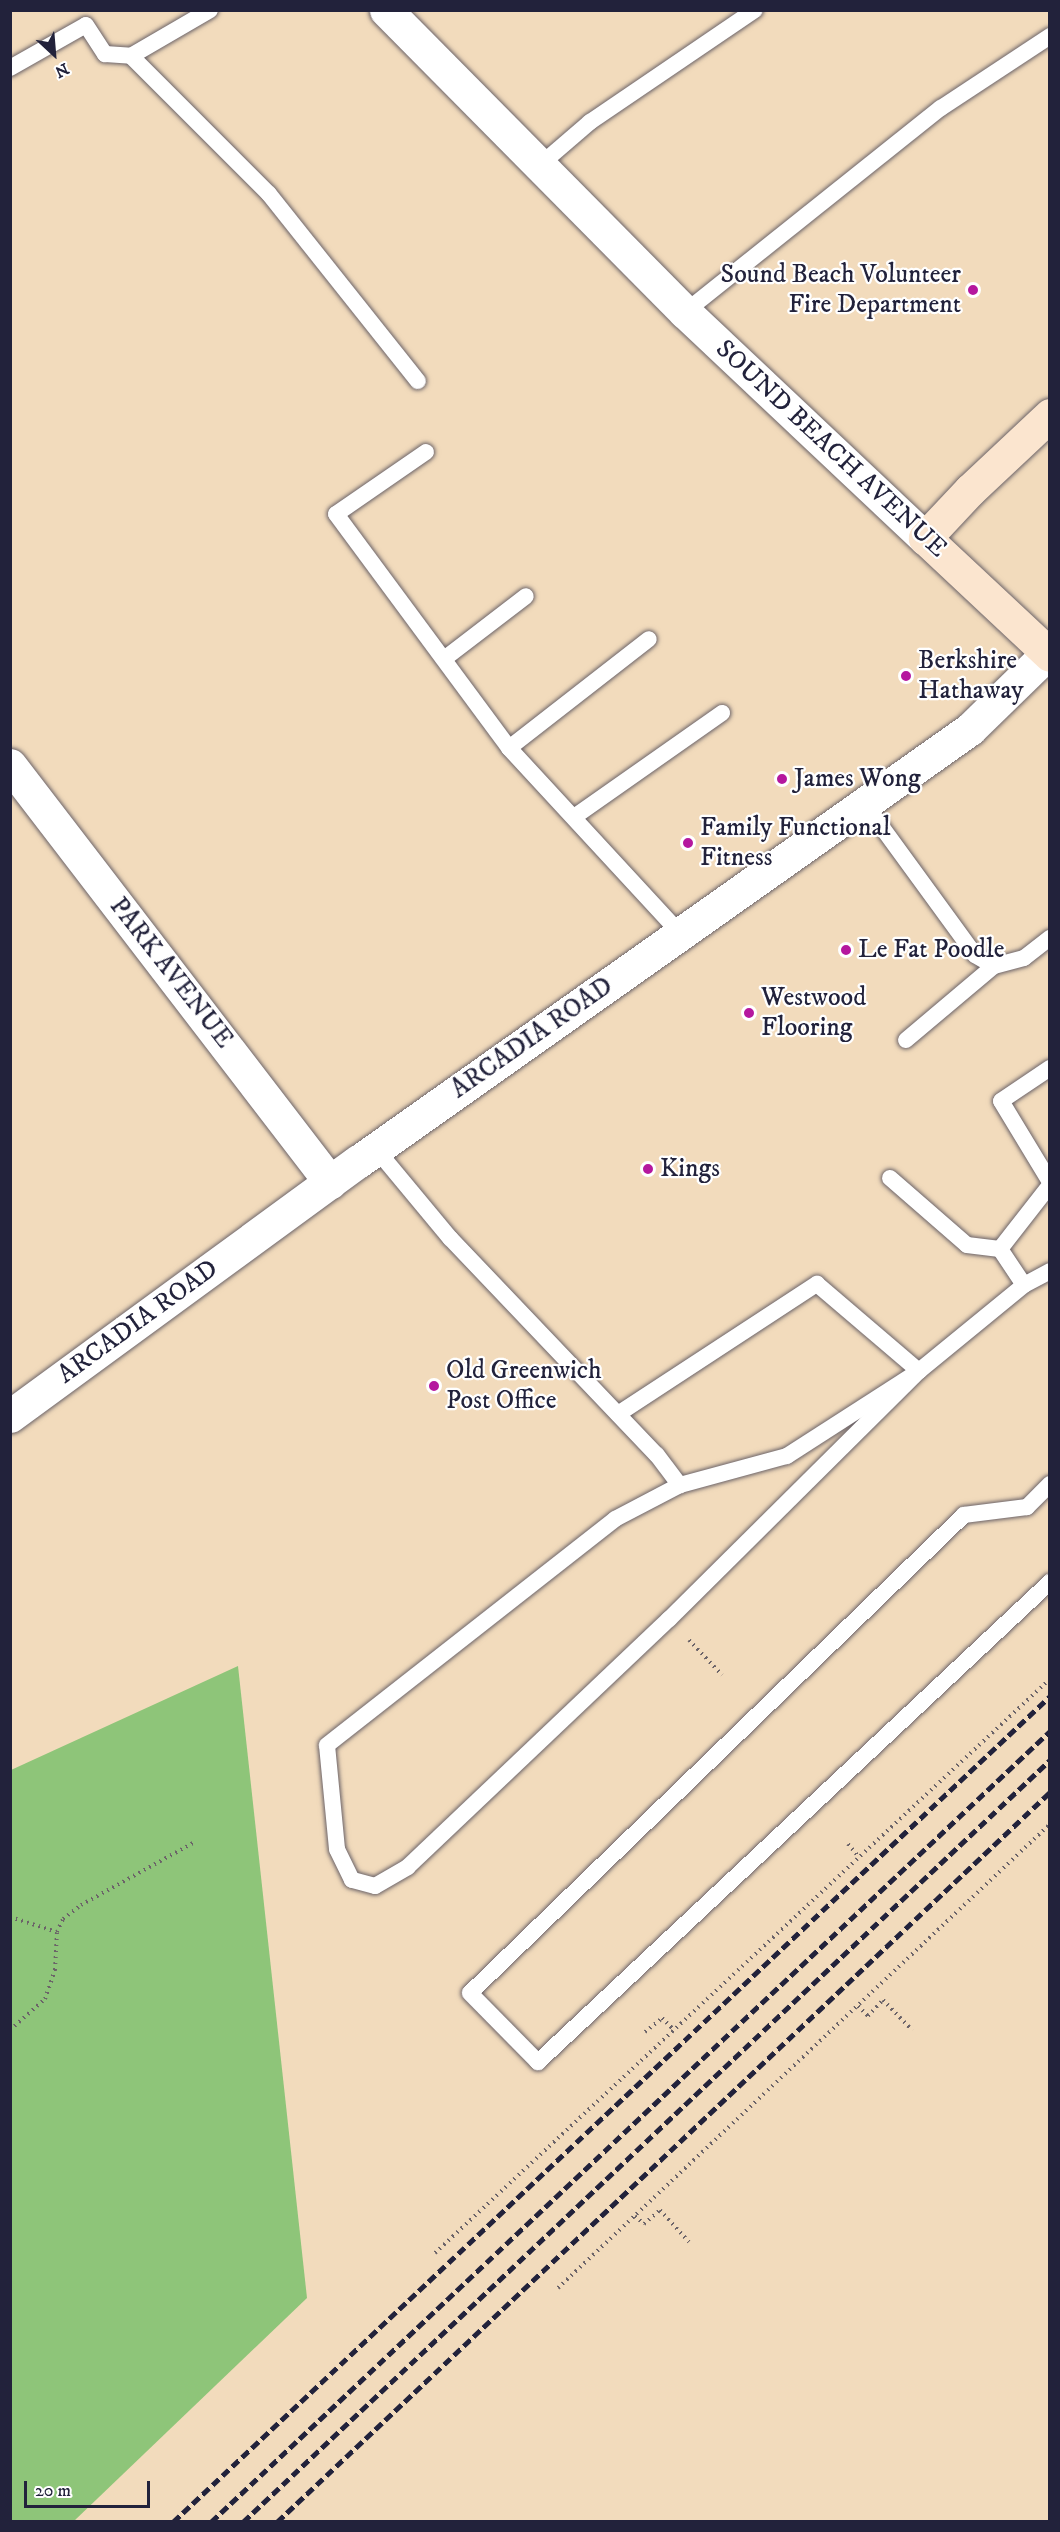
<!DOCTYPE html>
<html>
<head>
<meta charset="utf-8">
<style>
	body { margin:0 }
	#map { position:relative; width:1060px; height:2532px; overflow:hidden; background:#f2dbbc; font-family:"IM FELL DW Pica",serif }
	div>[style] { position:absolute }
	.green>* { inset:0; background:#8ec579 }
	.path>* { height:4px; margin-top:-2px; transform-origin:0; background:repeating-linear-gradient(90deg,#6b6368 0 1.5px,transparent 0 6px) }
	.roads { filter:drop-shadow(0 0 2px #6b6368) drop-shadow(0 0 2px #6b6368) }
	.lane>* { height:16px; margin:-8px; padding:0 8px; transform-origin:8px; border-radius:8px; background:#fff }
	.street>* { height:33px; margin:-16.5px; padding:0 16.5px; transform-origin:16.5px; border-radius:16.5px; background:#fff }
	.secondary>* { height:33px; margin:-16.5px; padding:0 16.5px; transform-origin:16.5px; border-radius:16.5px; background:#fbe5cf }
	.rail>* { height:4.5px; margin-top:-2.25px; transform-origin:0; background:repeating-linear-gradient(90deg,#22223b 0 9px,transparent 0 13.5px) }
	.dots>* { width:16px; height:16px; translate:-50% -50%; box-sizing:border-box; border:3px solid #fff; border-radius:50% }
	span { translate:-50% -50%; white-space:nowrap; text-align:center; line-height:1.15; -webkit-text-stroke:4.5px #fff; paint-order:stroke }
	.poi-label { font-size:26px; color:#22223b }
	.right { translate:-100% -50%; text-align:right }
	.left { translate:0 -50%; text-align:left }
	.street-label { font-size:26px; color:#22223b }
	.frame { position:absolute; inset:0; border:12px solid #22223b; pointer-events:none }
	.north { position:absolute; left:24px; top:24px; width:60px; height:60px; -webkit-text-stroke:4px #fff; paint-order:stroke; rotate:154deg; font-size:16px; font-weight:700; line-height:24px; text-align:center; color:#22223b }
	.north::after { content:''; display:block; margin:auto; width:21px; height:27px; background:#22223b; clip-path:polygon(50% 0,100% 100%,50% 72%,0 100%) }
	.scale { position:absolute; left:24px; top:2481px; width:126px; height:27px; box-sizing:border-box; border:3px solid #22223b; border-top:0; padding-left:8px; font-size:18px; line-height:21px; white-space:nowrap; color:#22223b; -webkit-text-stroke:4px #fff; paint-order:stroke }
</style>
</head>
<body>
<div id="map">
	<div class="green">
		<div style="clip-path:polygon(238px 1666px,307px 2298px,74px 2521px,11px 2521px,11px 1770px)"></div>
	</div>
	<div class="path">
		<div style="left:689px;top:1640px;width:48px;rotate:46.7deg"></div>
		<div style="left:848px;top:1844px;width:17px;rotate:50deg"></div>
		<div style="left:10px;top:1917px;width:49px;rotate:17.7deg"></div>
		<div style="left:858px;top:2006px;width:14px;rotate:45deg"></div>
		<div style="left:868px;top:2016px;width:22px;rotate:-47deg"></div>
		<div style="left:883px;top:2000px;width:42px;rotate:46deg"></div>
		<div style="left:10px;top:2030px;width:47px;rotate:-41.5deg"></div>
		<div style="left:45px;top:1999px;width:31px;rotate:-71deg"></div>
		<div style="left:55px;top:1970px;width:38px;rotate:-87deg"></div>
		<div style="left:57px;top:1932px;width:14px;rotate:-65deg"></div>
		<div style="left:63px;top:1919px;width:23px;rotate:-38deg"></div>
		<div style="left:81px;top:1905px;width:128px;rotate:-29deg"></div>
		<div style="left:645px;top:2032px;width:22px;rotate:-39deg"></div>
		<div style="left:662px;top:2018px;width:17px;rotate:45deg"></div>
		<div style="left:635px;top:2216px;width:12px;rotate:42deg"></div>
		<div style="left:644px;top:2224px;width:21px;rotate:-41deg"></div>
		<div style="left:660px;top:2210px;width:43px;rotate:47.8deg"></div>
		<div style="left:435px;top:2253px;width:841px;rotate:-43.03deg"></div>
		<div style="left:558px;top:2288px;width:676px;rotate:-43.32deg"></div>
	</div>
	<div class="roads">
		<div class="lane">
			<div style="left:210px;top:10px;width:91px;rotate:149.8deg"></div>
			<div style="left:131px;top:56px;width:195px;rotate:45deg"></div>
			<div style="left:269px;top:194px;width:239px;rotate:51.5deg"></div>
			<div style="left:10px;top:68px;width:87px;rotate:-29.5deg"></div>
			<div style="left:86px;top:25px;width:35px;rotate:57deg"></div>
			<div style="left:105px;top:54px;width:26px;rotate:4deg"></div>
			<div style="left:540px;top:165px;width:66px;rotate:-40.7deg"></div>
			<div style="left:590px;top:122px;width:199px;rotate:-34.2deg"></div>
			<div style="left:685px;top:312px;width:327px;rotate:-38.6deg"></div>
			<div style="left:941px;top:108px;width:131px;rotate:-33.4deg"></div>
			<div style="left:426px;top:452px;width:109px;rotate:145.4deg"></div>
			<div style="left:336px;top:514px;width:291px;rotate:53.5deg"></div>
			<div style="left:509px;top:748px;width:252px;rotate:47.3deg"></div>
			<div style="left:444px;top:659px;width:103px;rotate:-37.5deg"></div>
			<div style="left:509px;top:748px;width:177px;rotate:-37.9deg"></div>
			<div style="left:865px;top:804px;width:187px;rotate:53.9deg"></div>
			<div style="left:975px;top:955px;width:22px;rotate:30deg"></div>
			<div style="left:574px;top:817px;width:181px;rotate:-35.1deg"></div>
			<div style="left:906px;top:1040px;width:115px;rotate:-40.1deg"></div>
			<div style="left:994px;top:966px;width:31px;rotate:-15deg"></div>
			<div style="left:1024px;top:958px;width:33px;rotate:-38deg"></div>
			<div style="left:1050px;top:1068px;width:59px;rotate:146deg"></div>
			<div style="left:1001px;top:1101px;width:95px;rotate:58.8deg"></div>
			<div style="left:376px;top:1149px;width:116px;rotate:50.3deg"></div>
			<div style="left:450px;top:1238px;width:300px;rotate:46.4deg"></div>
			<div style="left:657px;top:1455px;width:38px;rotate:53deg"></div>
			<div style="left:890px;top:1178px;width:102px;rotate:41deg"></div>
			<div style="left:967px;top:1245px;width:33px;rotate:7deg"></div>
			<div style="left:1000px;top:1249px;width:81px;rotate:-52deg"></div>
			<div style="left:1000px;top:1249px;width:43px;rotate:56.3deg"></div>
			<div style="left:618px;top:1414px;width:238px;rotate:-33.2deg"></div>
			<div style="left:817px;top:1284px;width:134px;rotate:40.5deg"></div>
			<div style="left:919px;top:1371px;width:352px;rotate:135.2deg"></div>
			<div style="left:669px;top:1619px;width:360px;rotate:136.5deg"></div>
			<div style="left:408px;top:1867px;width:38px;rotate:150deg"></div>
			<div style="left:375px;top:1886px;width:24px;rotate:-165deg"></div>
			<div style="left:352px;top:1880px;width:34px;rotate:-116deg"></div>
			<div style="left:337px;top:1849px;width:104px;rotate:-95.5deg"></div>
			<div style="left:327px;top:1745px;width:366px;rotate:-38.1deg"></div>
			<div style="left:615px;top:1519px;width:73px;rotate:-27.6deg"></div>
			<div style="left:680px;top:1485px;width:111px;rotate:-15.2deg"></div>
			<div style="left:787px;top:1456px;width:157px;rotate:-32.8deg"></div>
			<div style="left:919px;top:1371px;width:136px;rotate:-39.3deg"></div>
			<div style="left:1024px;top:1285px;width:30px;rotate:-28deg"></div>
			<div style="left:1050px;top:1484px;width:33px;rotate:135deg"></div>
			<div style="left:1027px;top:1507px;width:64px;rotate:172.8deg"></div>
			<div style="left:964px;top:1515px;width:687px;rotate:135.94deg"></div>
			<div style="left:470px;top:1993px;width:97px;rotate:45.4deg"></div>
			<div style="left:538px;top:2062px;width:702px;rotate:-43.15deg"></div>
		</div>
		<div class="street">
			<div style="left:386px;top:10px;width:425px;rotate:45.3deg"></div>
			<div style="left:685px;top:312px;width:330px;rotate:43.3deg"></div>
			<div style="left:10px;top:765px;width:526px;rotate:52.5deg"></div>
			<div style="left:10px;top:1416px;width:432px;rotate:-36.2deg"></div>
			<div style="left:359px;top:1161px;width:748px;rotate:-35.26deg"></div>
			<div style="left:970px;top:729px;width:109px;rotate:-44.3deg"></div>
		</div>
		<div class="secondary">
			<div style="left:1050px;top:415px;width:110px;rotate:136.8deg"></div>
			<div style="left:970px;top:490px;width:66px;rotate:133.2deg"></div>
			<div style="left:925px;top:538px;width:171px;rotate:43.1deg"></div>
		</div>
	</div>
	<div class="rail">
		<div style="left:173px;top:2522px;width:1205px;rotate:-43.28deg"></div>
		<div style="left:211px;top:2522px;width:1153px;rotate:-43.31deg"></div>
		<div style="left:243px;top:2522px;width:1110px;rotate:-43.36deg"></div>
		<div style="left:277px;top:2522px;width:1063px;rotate:-43.36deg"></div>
	</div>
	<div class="dots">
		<div style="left:973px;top:290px;background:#b5179e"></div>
		<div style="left:906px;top:676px;background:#b5179e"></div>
		<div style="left:782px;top:779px;background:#b5179e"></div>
		<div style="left:688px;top:843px;background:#b5179e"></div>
		<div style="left:846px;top:950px;background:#b5179e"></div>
		<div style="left:749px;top:1013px;background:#b5179e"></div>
		<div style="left:648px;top:1169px;background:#b5179e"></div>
		<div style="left:434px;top:1386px;background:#b5179e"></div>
	</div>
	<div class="poi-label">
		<span class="right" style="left:961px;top:290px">Sound Beach Volunteer<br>Fire Department</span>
		<span class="left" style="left:918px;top:676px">Berkshire<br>Hathaway</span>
		<span class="left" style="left:794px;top:779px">James Wong</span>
		<span class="left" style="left:700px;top:843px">Family Functional<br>Fitness</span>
		<span class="left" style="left:858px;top:950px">Le Fat Poodle</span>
		<span class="left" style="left:761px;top:1013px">Westwood<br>Flooring</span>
		<span class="left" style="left:660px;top:1169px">Kings</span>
		<span class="left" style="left:446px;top:1386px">Old Greenwich<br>Post Office</span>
	</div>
	<div class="street-label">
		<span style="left:831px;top:449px;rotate:43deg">SOUND BEACH AVENUE</span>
		<span style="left:171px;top:973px;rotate:52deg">PARK AVENUE</span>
		<span style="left:532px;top:1038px;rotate:-35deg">ARCADIA ROAD</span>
		<span style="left:138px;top:1322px;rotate:-36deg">ARCADIA ROAD</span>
	</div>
	<div class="frame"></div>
	<div class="north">N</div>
	<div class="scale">20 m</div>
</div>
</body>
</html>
